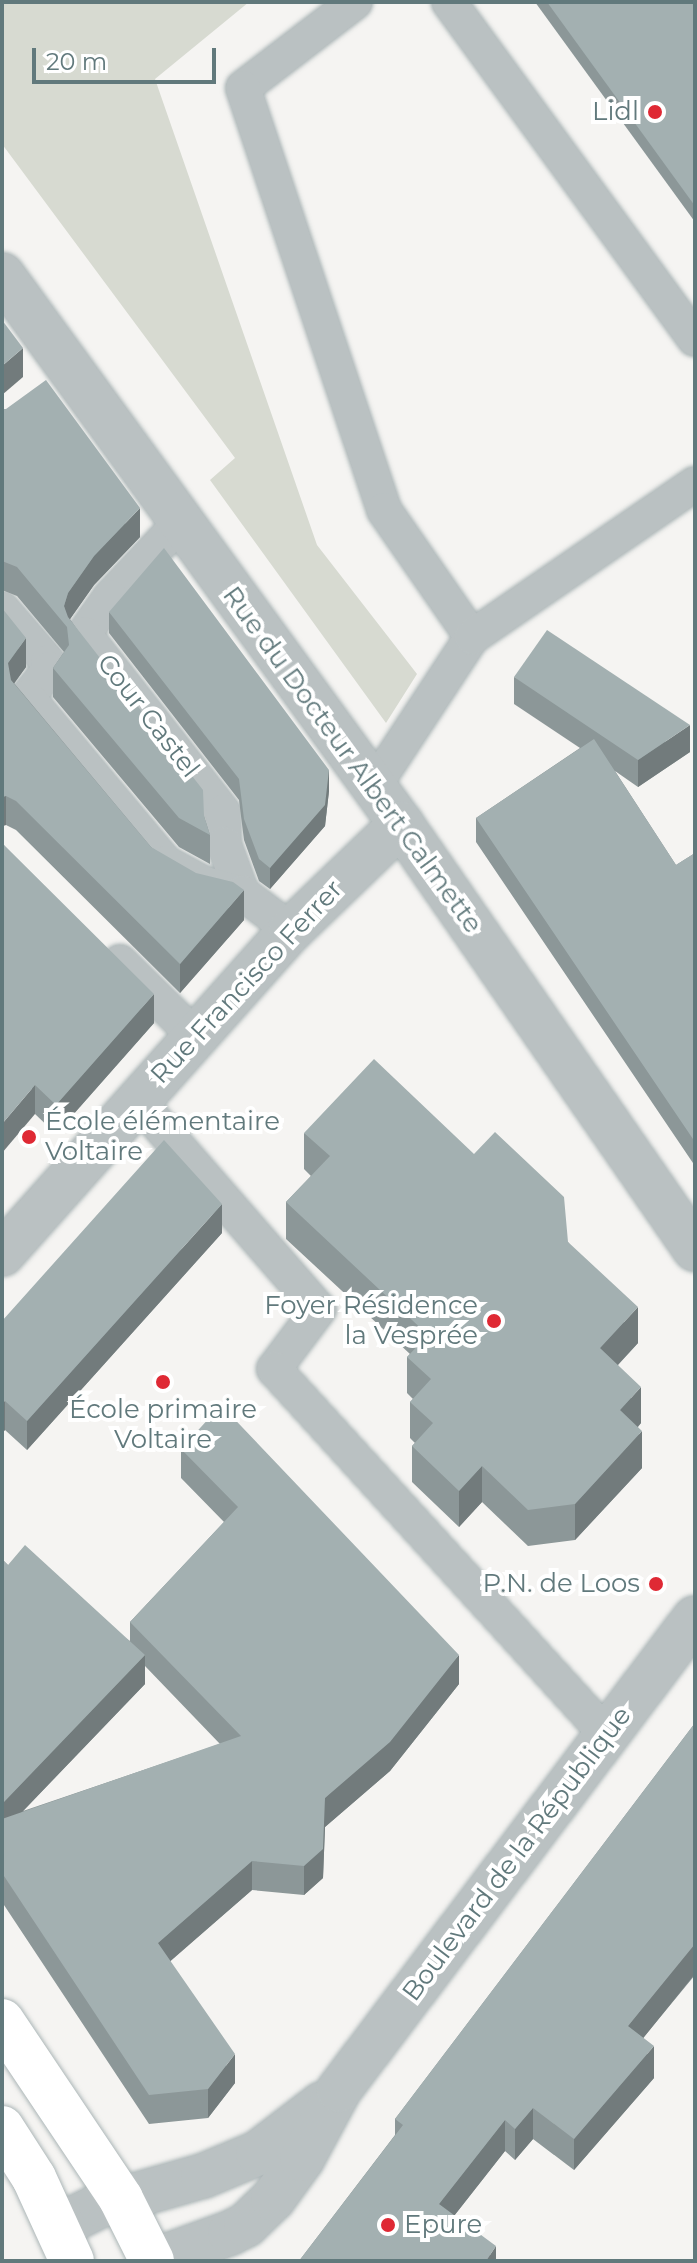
<!DOCTYPE html>
<html>
<head>
<meta charset="utf-8">
<style>
	body { margin:0 }
	#map { position:relative; width:697px; height:2263px; overflow:hidden; background:#f5f4f2; font-family:Montserrat,sans-serif }
	div>[style] { position:absolute }
	.green>* { inset:0; background:#d7dad1 }
	.roads { filter:drop-shadow(0 0 2px #acb6b7) drop-shadow(0 0 2px #acb6b7) }
	.service>* { height:34px; margin:-17px; padding:0 17px; transform-origin:17px; border-radius:17px; background:#bac1c2 }
	.minor>* { height:44px; margin:-22px; padding:0 22px; transform-origin:22px; border-radius:22px; background:#bac1c2 }
	.tertiary>* { height:44px; margin:-22px; padding:0 22px; transform-origin:22px; border-radius:22px; background:#bac1c2 }
	.secondary>* { height:44px; margin:-22px; padding:0 22px; transform-origin:22px; border-radius:22px; background:#fff }
	.wall>* { inset:0; background:#8c9798 }
	.shaded-wall>* { inset:0; background:#727b7c }
	.building>* { inset:0; background:#a3b0b1 }
	.dots>* { width:22px; height:22px; translate:-50% -50%; box-sizing:border-box; border:4px solid #fff; border-radius:50% }
	span { translate:-50% -50%; white-space:nowrap; text-align:center; line-height:1.15; -webkit-text-stroke:8px #fff; paint-order:stroke }
	.poi-label { font-size:26px; color:#61797c }
	.right { translate:-100% -50%; text-align:right }
	.left { translate:0 -50%; text-align:left }
	.street-label { font-size:26px; color:#61797c }
	.frame { position:absolute; inset:0; border:4px solid #61797c; pointer-events:none }
	.scale { position:absolute; left:32px; top:48px; width:184px; height:36px; box-sizing:border-box; border:4px solid #61797c; border-top:0; padding-left:10px; font-size:24px; line-height:28px; white-space:nowrap; color:#61797c; -webkit-text-stroke:6px #fff; paint-order:stroke }
</style>
</head>
<body>
<div id="map">
	<div class="green">
		<div style="clip-path:polygon(2px 2px,249px 2px,155px 79px,317px 545px,417px 674px,386px 723px,210px 480px,235px 458px,2px 144px)"></div>
	</div>
	<div class="roads">
		<div class="service">
			<div style="left:355px;top:2px;width:141px;rotate:142.5deg"></div>
			<div style="left:243px;top:88px;width:445px;rotate:71.5deg"></div>
			<div style="left:384px;top:510px;width:155px;rotate:55.3deg"></div>
			<div style="left:449px;top:2px;width:417px;rotate:53.9deg"></div>
			<div style="left:181px;top:522px;width:103px;rotate:133.4deg"></div>
			<div style="left:110px;top:597px;width:45px;rotate:125.1deg"></div>
			<div style="left:84px;top:634px;width:226px;rotate:52deg"></div>
			<div style="left:223px;top:812px;width:32px;rotate:88deg"></div>
			<div style="left:224px;top:844px;width:52px;rotate:69.8deg"></div>
			<div style="left:2px;top:609px;width:70px;rotate:49deg"></div>
			<div style="left:48px;top:662px;width:7px;rotate:74deg"></div>
			<div style="left:50px;top:669px;width:36px;rotate:129deg"></div>
			<div style="left:27px;top:697px;width:217px;rotate:50.1deg"></div>
			<div style="left:166px;top:863px;width:44px;rotate:28.3deg"></div>
			<div style="left:205px;top:884px;width:38px;rotate:14deg"></div>
			<div style="left:242px;top:893px;width:61px;rotate:37.1deg"></div>
			<div style="left:374px;top:786px;width:178px;rotate:-56.7deg"></div>
			<div style="left:472px;top:637px;width:270px;rotate:-34.5deg"></div>
			<div style="left:120px;top:962px;width:104px;rotate:44.6deg"></div>
			<div style="left:137px;top:1100px;width:277px;rotate:49deg"></div>
			<div style="left:319px;top:1309px;width:75px;rotate:126.9deg"></div>
			<div style="left:274px;top:1369px;width:495px;rotate:47.7deg"></div>
		</div>
		<div class="minor">
			<div style="left:2px;top:275px;width:679px;rotate:53.99deg"></div>
			<div style="left:401px;top:824px;width:517px;rotate:55.33deg"></div>
			<div style="left:2px;top:1254px;width:434px;rotate:-48.3deg"></div>
			<div style="left:291px;top:930px;width:153px;rotate:-43.9deg"></div>
		</div>
		<div class="tertiary">
			<div style="left:59px;top:2226px;width:47px;rotate:-26.6deg"></div>
			<div style="left:101px;top:2205px;width:106px;rotate:-15.9deg"></div>
			<div style="left:203px;top:2176px;width:60px;rotate:-22.7deg"></div>
			<div style="left:258px;top:2153px;width:81px;rotate:-37.4deg"></div>
			<div style="left:153px;top:2261px;width:82px;rotate:-20deg"></div>
			<div style="left:230px;top:2233px;width:18px;rotate:-27deg"></div>
			<div style="left:246px;top:2225px;width:37px;rotate:-44deg"></div>
			<div style="left:273px;top:2199px;width:49px;rotate:-54.1deg"></div>
			<div style="left:302px;top:2159px;width:78px;rotate:-61.8deg"></div>
			<div style="left:339px;top:2090px;width:591px;rotate:-52.98deg"></div>
		</div>
		<div class="secondary">
			<div style="left:2px;top:2021px;width:214px;rotate:56.2deg"></div>
			<div style="left:121px;top:2199px;width:69px;rotate:63.4deg"></div>
			<div style="left:2px;top:2128px;width:59px;rotate:57.4deg"></div>
			<div style="left:34px;top:2178px;width:91px;rotate:65.4deg"></div>
		</div>
	</div>
	<div class="wall">
		<div style="clip-path:polygon(535px 2px,695px 2px,695px 222px)"></div>
		<div style="clip-path:polygon(2px 409px,140px 537px,94px 585px,70px 619px,204px 816px,210px 835px,210px 864px,179px 847px,53px 697px,53px 668px,64px 652px,17px 596px,2px 590px)"></div>
		<div style="clip-path:polygon(2px 608px,26px 667px,14px 683px,151px 847px,244px 920px,180px 993px,16px 830px,6px 825px,2px 826px)"></div>
		<div style="clip-path:polygon(109px 612px,329px 791px,325px 826px,270px 889px,259px 881px,244px 840px,239px 800px,109px 633px)"></div>
		<div style="clip-path:polygon(514px 677px,690px 752px,638px 787px,615px 771px,676px 865px,695px 853px,695px 1166px,476px 842px,476px 818px,580px 748px,514px 704px)"></div>
		<div style="clip-path:polygon(2px 843px,154px 1023px,56px 1134px,35px 1114px)"></div>
		<div style="clip-path:polygon(304px 1133px,568px 1242px,638px 1343px,618px 1365px,641px 1423px,638px 1427px,642px 1468px,575px 1540px,528px 1546px,482px 1502px,459px 1527px,412px 1482px,412px 1446px,415px 1443px,410px 1438px,410px 1402px,413px 1399px,407px 1393px,407px 1357px,410px 1354px,286px 1239px,286px 1202px,311px 1176px,304px 1169px)"></div>
		<div style="clip-path:polygon(222px 1233px,27px 1450px,5px 1430px,2px 1433px,2px 1321px)"></div>
		<div style="clip-path:polygon(evenodd,181px 1449px,459px 1684px,390px 1771px,325px 1827px,323px 1878px,304px 1895px,252px 1890px,170px 1961px,235px 2083px,208px 2118px,149px 2124px,2px 1902px,2px 1559px,8px 1565px,130px 1641px,130px 1622px,224px 1522px,181px 1478px,181px 1449px,145px 1666px,220px 1744px,23px 1811px,145px 1684px,145px 1666px)"></div>
		<div style="clip-path:polygon(695px 1723px,695px 1975px,643px 2038px,654px 2078px,574px 2170px,533px 2139px,515px 2160px,505px 2151px,454px 2216px,496px 2261px,299px 2261px,395px 2135px,395px 2119px)"></div>
	</div>
	<div class="shaded-wall">
		<div style="clip-path:polygon(23px 348px,23px 377px,2px 395px,2px 366px)"></div>
		<div style="clip-path:polygon(140px 508px,140px 537px,94px 585px,68px 622px,64px 606px,68px 593px,94px 556px)"></div>
		<div style="clip-path:polygon(26px 638px,26px 667px,8px 692px,8px 663px)"></div>
		<div style="clip-path:polygon(690px 725px,690px 752px,638px 787px,638px 760px)"></div>
		<div style="clip-path:polygon(329px 770px,329px 791px,325px 826px,270px 889px,270px 868px)"></div>
		<div style="clip-path:polygon(6px 796px,6px 825px,2px 826px,2px 797px)"></div>
		<div style="clip-path:polygon(244px 890px,244px 920px,180px 993px,180px 964px)"></div>
		<div style="clip-path:polygon(154px 994px,154px 1023px,56px 1134px,56px 1105px)"></div>
		<div style="clip-path:polygon(35px 1085px,35px 1114px,2px 1153px,2px 1124px)"></div>
		<div style="clip-path:polygon(222px 1204px,222px 1233px,27px 1450px,27px 1421px)"></div>
		<div style="clip-path:polygon(638px 1307px,638px 1343px,600px 1384px,600px 1348px)"></div>
		<div style="clip-path:polygon(641px 1387px,641px 1423px,620px 1446px,620px 1410px)"></div>
		<div style="clip-path:polygon(5px 1401px,5px 1430px,2px 1433px,2px 1404px)"></div>
		<div style="clip-path:polygon(642px 1431px,642px 1468px,575px 1540px,575px 1504px)"></div>
		<div style="clip-path:polygon(482px 1466px,482px 1502px,459px 1527px,459px 1491px)"></div>
		<div style="clip-path:polygon(145px 1655px,145px 1684px,2px 1833px,2px 1804px)"></div>
		<div style="clip-path:polygon(459px 1655px,459px 1684px,390px 1771px,325px 1827px,323px 1878px,304px 1895px,304px 1866px,325px 1798px)"></div>
		<div style="clip-path:polygon(252px 1861px,252px 1890px,158px 1972px,158px 1943px)"></div>
		<div style="clip-path:polygon(694px 1944px,694px 1975px,628px 2057px,628px 2026px)"></div>
		<div style="clip-path:polygon(654px 2046px,654px 2078px,574px 2170px,574px 2139px)"></div>
		<div style="clip-path:polygon(235px 2054px,235px 2083px,208px 2118px,208px 2089px)"></div>
		<div style="clip-path:polygon(533px 2108px,533px 2139px,515px 2160px,515px 2129px)"></div>
		<div style="clip-path:polygon(505px 2120px,505px 2151px,439px 2235px,439px 2204px)"></div>
		<div style="clip-path:polygon(496px 2246px,496px 2261px,486px 2261px)"></div>
	</div>
	<div class="building">
		<div style="clip-path:polygon(547px 2px,695px 2px,695px 206px)"></div>
		<div style="clip-path:polygon(2px 320px,23px 348px,2px 366px)"></div>
		<div style="clip-path:polygon(46px 380px,140px 508px,94px 556px,68px 593px,64px 606px,68px 617px,203px 790px,204px 816px,210px 835px,179px 818px,53px 668px,69px 645px,67px 627px,17px 567px,2px 561px,2px 409px,6px 409px)"></div>
		<div style="clip-path:polygon(164px 548px,329px 770px,325px 805px,270px 868px,259px 859px,244px 819px,239px 779px,109px 612px)"></div>
		<div style="clip-path:polygon(2px 608px,26px 638px,8px 663px,11px 680px,151px 847px,196px 873px,233px 882px,244px 890px,180px 964px,16px 801px,6px 796px,2px 797px)"></div>
		<div style="clip-path:polygon(547px 630px,690px 725px,638px 760px,514px 677px)"></div>
		<div style="clip-path:polygon(594px 739px,676px 865px,695px 853px,695px 1142px,476px 818px)"></div>
		<div style="clip-path:polygon(2px 843px,154px 994px,56px 1105px,35px 1085px,2px 1124px)"></div>
		<div style="clip-path:polygon(374px 1059px,474px 1154px,495px 1132px,564px 1197px,568px 1242px,638px 1307px,600px 1348px,641px 1387px,620px 1410px,642px 1431px,575px 1504px,528px 1510px,482px 1466px,459px 1491px,412px 1446px,433px 1423px,410px 1402px,431px 1379px,407px 1357px,428px 1335px,286px 1202px,330px 1156px,304px 1133px)"></div>
		<div style="clip-path:polygon(164px 1140px,222px 1204px,27px 1421px,5px 1401px,2px 1404px,2px 1321px)"></div>
		<div style="clip-path:polygon(221px 1405px,459px 1655px,390px 1742px,325px 1798px,323px 1849px,304px 1866px,252px 1861px,158px 1943px,235px 2054px,208px 2089px,149px 2095px,2px 1873px,2px 1819px,241px 1736px,130px 1622px,238px 1507px,181px 1449px)"></div>
		<div style="clip-path:polygon(25px 1545px,145px 1655px,2px 1804px,2px 1559px,8px 1565px)"></div>
		<div style="clip-path:polygon(695px 1723px,695px 1944px,628px 2026px,654px 2046px,574px 2139px,533px 2108px,515px 2129px,505px 2120px,439px 2204px,496px 2246px,486px 2261px,299px 2261px,403px 2125px,395px 2119px)"></div>
	</div>
	<div class="dots">
		<div style="left:655px;top:112px;background:#df2934"></div>
		<div style="left:29px;top:1137px;background:#df2934"></div>
		<div style="left:494px;top:1321px;background:#df2934"></div>
		<div style="left:163px;top:1382px;background:#df2934"></div>
		<div style="left:656px;top:1584px;background:#df2934"></div>
		<div style="left:388px;top:2225px;background:#df2934"></div>
	</div>
	<div class="poi-label">
		<span class="right" style="left:639px;top:112px">Lidl</span>
		<span class="left" style="left:45px;top:1137px">École élémentaire<br>Voltaire</span>
		<span class="right" style="left:478px;top:1321px">Foyer Résidence<br>la Vesprée</span>
		<span style="left:163px;top:1425px">École primaire<br>Voltaire</span>
		<span class="right" style="left:640px;top:1584px">P.N. de Loos</span>
		<span class="left" style="left:404px;top:2225px">Epure</span>
	</div>
	<div class="street-label">
		<span style="left:148px;top:716px;rotate:52deg">Cour Castel</span>
		<span style="left:352px;top:760px;rotate:54deg">Rue du Docteur Albert Calmette</span>
		<span style="left:247px;top:982px;rotate:-47deg">Rue Francisco Ferrer</span>
		<span style="left:517px;top:1854px;rotate:-53deg">Boulevard de la République</span>
	</div>
	<div class="frame"></div>
	<div class="scale">20 m</div>
</div>
</body>
</html>
